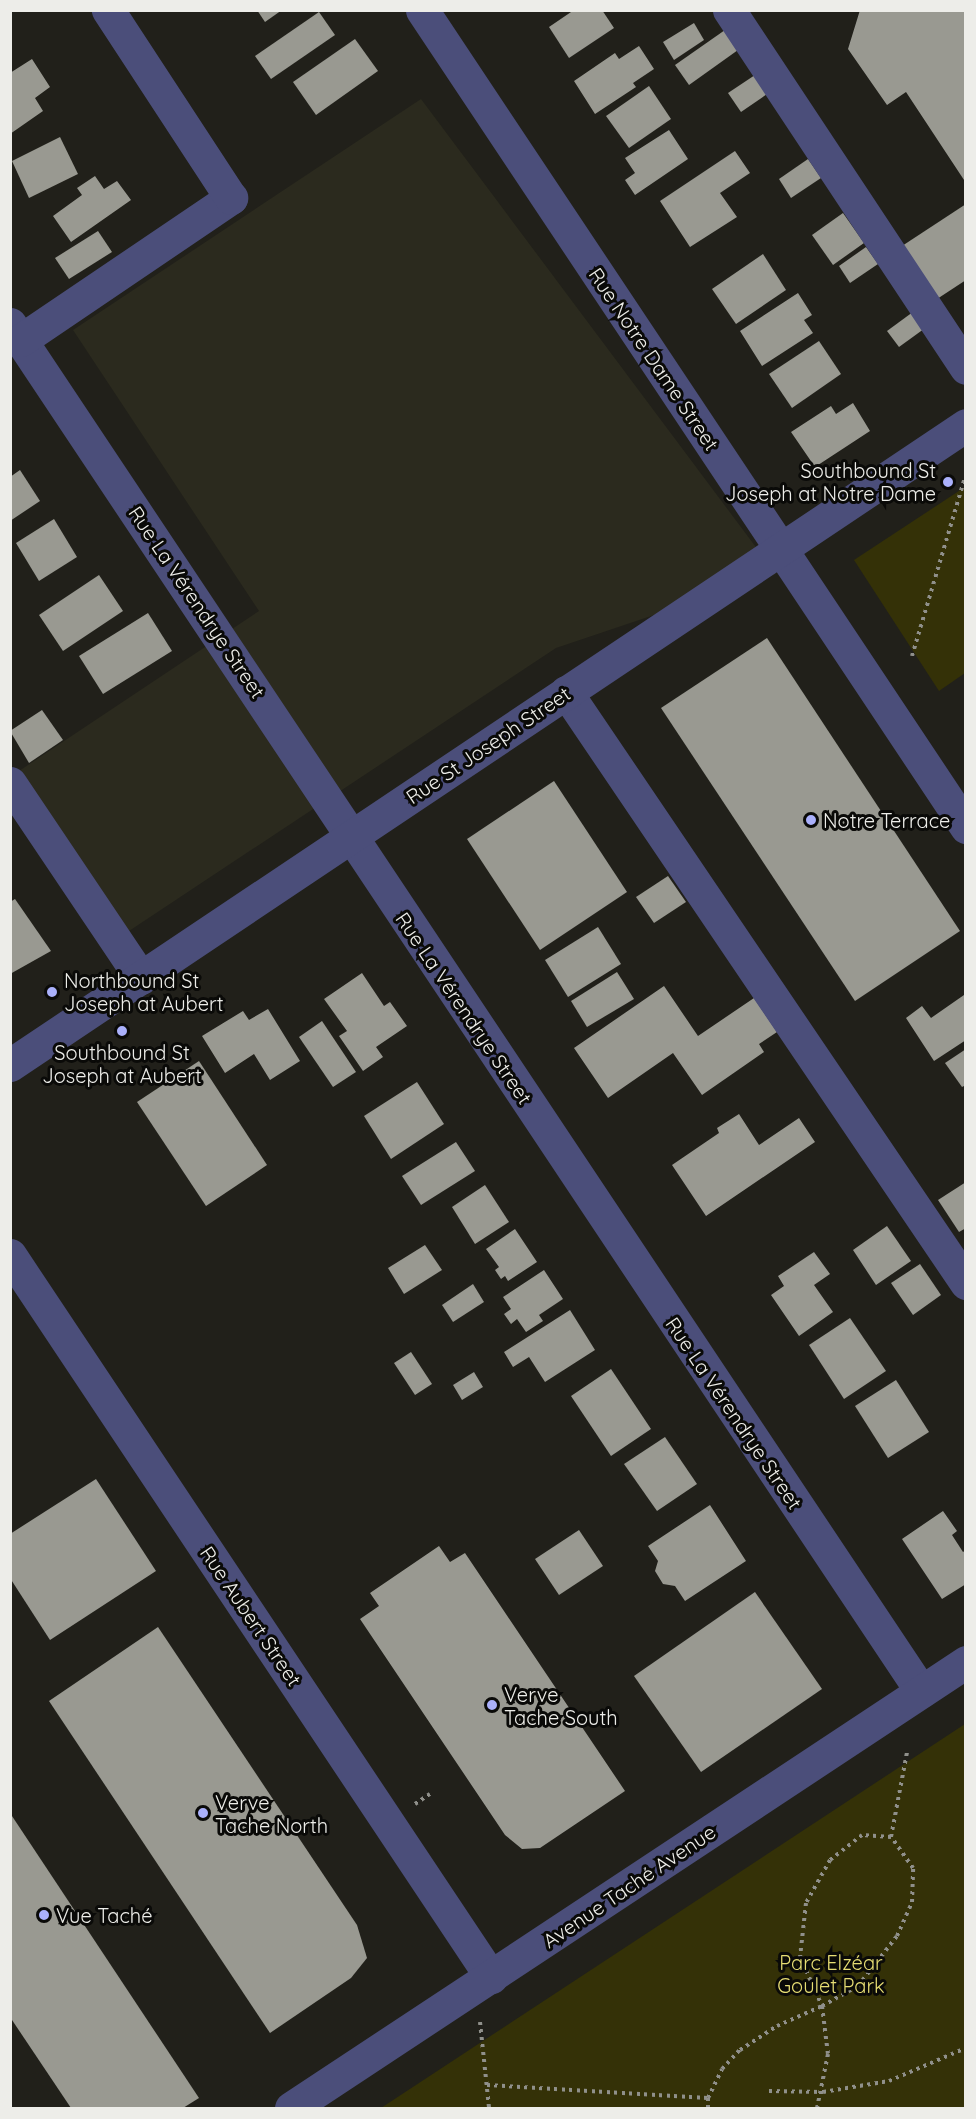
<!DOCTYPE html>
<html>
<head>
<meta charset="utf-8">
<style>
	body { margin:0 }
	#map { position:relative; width:976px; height:2119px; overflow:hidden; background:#21201a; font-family:Quicksand,sans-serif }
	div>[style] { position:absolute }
	.built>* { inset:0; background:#2b2a1e }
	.green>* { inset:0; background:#343107 }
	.building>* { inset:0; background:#999991 }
	.path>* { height:4px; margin-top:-2px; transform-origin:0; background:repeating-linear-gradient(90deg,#90908b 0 3px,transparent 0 7.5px) }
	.minor>* { height:33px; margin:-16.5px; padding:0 16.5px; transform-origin:16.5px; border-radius:16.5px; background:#4b4e7a }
	.dots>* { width:16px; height:16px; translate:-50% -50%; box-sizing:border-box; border:3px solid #0a0a08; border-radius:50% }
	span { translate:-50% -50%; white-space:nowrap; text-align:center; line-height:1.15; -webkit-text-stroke:6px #0a0a08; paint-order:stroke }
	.street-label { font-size:20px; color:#edede9 }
	.poi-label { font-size:20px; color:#edede9 }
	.right { translate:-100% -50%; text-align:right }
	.left { translate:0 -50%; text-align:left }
	.park-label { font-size:20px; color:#e6dd73 }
	.frame { position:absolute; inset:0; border:12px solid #edede9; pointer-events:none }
</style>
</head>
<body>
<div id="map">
	<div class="built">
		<div style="clip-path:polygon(421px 99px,776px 574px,556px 648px,123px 935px,16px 773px,259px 611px,73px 330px)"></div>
	</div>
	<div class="green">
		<div style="clip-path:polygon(965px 487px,965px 673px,939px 691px,854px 560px)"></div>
		<div style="clip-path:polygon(965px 1724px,965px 2108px,381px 2108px)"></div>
	</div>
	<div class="building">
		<div style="clip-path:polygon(257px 10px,282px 10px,265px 22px)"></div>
		<div style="clip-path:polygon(574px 10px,602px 10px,614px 28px,569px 58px,549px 27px)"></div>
		<div style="clip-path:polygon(860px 10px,966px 10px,966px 183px,906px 92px,887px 105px,848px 49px)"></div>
		<div style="clip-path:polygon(319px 12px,335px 35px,271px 79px,255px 56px)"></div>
		<div style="clip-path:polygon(694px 23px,704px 40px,674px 60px,663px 42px)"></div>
		<div style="clip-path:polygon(725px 30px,738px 50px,689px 85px,675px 65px)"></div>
		<div style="clip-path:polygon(355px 39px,378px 71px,316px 115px,293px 82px)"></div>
		<div style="clip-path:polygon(639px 46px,654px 69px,633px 83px,636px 87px,595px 114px,574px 81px,615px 53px,619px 59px)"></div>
		<div style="clip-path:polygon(32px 59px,50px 87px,35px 98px,43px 111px,10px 134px,10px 73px)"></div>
		<div style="clip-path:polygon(758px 73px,770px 92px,741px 112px,728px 93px)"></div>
		<div style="clip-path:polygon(649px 86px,671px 119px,629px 148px,606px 116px)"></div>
		<div style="clip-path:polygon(669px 130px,688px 159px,635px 195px,625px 180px,635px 173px,625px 158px)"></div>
		<div style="clip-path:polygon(60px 137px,78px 174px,29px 198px,12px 161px)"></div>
		<div style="clip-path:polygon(735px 151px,750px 173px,720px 193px,737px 217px,690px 247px,660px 201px)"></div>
		<div style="clip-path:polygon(808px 159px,821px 178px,791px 198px,779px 179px)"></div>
		<div style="clip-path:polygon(95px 176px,104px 189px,117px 181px,131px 200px,71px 242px,53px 216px,82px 195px,77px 188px)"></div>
		<div style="clip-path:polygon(966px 204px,966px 280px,937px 299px,902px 246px)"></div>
		<div style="clip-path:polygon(843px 213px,864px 243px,833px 265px,812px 235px)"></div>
		<div style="clip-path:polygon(98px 231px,112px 252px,69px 279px,55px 258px)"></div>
		<div style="clip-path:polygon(866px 247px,878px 264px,850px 283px,839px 266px)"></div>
		<div style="clip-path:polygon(763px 254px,786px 290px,736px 324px,712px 289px)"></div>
		<div style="clip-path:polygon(798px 293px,812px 315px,804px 320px,813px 333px,762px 366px,740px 331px)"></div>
		<div style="clip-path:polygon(917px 309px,928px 326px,899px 347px,887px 331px)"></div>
		<div style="clip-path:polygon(819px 341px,841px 374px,792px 408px,769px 374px)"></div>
		<div style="clip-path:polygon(853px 403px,870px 431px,815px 467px,791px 432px,831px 406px,836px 414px)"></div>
		<div style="clip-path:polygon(20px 470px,40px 501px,10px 521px,10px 477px)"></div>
		<div style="clip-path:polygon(54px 519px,77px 557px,39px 581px,16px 543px)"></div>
		<div style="clip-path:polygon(99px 575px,123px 611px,63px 651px,39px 615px)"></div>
		<div style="clip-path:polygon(148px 613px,172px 651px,103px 694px,79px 656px)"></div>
		<div style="clip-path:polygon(767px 638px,960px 931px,855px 1001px,661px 708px)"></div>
		<div style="clip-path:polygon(42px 710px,63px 740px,29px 763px,10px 731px)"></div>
		<div style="clip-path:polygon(554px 781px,627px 892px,540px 950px,467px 839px)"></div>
		<div style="clip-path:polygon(668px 876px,686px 902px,654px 923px,636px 897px)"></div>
		<div style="clip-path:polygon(15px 899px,51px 951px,10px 974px,10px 902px)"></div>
		<div style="clip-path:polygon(598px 927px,621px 964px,568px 997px,545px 960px)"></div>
		<div style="clip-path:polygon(617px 972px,634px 999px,587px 1027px,571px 1001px)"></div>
		<div style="clip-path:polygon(362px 973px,384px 1006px,390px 1002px,407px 1026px,376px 1047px,383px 1057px,363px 1071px,339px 1036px,347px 1031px,324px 999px)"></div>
		<div style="clip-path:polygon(664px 986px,698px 1036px,754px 998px,777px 1032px,759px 1044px,764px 1052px,702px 1095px,673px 1053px,608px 1098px,574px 1048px)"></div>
		<div style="clip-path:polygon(964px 995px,966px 1040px,934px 1061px,906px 1018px,922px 1006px,931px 1018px)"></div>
		<div style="clip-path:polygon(268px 1009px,300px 1061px,270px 1080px,254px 1054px,225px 1073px,202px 1036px,243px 1011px,249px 1020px)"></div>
		<div style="clip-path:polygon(322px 1021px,356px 1072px,333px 1087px,299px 1037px)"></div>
		<div style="clip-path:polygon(966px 1049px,966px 1085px,962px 1087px,945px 1063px)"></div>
		<div style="clip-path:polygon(199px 1061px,267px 1165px,206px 1206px,137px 1102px)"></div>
		<div style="clip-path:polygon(417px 1082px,444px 1124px,391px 1159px,364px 1116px)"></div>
		<div style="clip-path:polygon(739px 1114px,759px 1145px,799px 1118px,815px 1142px,706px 1216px,672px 1165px,719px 1133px,717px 1128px)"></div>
		<div style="clip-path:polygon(456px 1142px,475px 1171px,421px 1205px,402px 1176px)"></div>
		<div style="clip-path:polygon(966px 1182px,966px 1228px,959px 1232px,938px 1200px)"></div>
		<div style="clip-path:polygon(485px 1185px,509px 1222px,475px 1244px,452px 1207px)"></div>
		<div style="clip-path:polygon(887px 1226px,911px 1261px,876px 1285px,853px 1250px)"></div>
		<div style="clip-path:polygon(515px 1229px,537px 1262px,508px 1281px,505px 1276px,501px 1279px,495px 1270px,499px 1267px,486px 1249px)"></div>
		<div style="clip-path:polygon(425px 1245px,442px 1270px,404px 1294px,388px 1268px)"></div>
		<div style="clip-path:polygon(814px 1252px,830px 1274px,814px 1285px,833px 1312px,799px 1336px,771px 1295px,784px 1286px,778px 1276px)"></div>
		<div style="clip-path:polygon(920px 1264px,941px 1295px,913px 1315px,891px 1283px)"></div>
		<div style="clip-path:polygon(544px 1270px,563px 1299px,539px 1315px,543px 1321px,526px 1332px,517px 1319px,511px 1324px,504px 1314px,511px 1309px,503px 1297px)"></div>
		<div style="clip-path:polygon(473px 1284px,484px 1302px,453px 1322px,442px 1305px)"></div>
		<div style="clip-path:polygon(570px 1310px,595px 1350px,545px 1382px,529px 1357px,513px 1367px,504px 1352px)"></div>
		<div style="clip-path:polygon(850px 1318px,886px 1371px,844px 1399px,809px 1345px)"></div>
		<div style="clip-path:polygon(411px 1352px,432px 1384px,415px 1395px,394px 1363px)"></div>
		<div style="clip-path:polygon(611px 1369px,651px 1429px,611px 1456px,571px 1396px)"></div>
		<div style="clip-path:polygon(474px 1372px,483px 1387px,462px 1400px,453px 1385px)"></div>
		<div style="clip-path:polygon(896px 1380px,929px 1432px,888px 1458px,855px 1406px)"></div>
		<div style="clip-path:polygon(665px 1437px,697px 1484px,657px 1511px,624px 1464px)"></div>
		<div style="clip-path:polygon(96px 1479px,156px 1571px,50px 1640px,10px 1578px,10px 1534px)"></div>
		<div style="clip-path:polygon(710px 1505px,746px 1561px,685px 1601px,675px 1586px,663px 1584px,655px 1571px,658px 1561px,648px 1546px)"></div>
		<div style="clip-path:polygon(943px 1511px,957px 1531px,952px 1535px,963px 1552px,966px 1550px,966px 1584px,942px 1599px,902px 1539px)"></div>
		<div style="clip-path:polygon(579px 1530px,603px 1566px,559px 1595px,535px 1559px)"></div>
		<div style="clip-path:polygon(439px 1546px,450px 1562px,465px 1553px,625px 1791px,540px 1848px,522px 1849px,505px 1835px,360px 1619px,379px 1606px,370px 1593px)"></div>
		<div style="clip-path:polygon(755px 1592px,822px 1689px,701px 1772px,634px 1676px)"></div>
		<div style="clip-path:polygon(158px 1627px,357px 1925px,367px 1958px,351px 1978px,270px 2033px,49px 1701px)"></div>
		<div style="clip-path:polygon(10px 1813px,199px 2098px,183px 2108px,71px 2108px,10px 2017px)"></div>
	</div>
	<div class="path">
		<div style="left:912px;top:656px;width:184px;rotate:-73.5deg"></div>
		<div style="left:415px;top:1804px;width:18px;rotate:-34deg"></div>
		<div style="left:891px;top:1837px;width:86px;rotate:-79.3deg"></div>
		<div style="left:480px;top:2022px;width:86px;rotate:84deg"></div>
		<div style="left:487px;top:2085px;width:221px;rotate:3.4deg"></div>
		<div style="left:769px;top:2091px;width:54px;rotate:1.1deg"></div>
		<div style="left:823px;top:2092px;width:67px;rotate:-9.5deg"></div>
		<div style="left:889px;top:2081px;width:84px;rotate:-23.2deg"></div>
		<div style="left:708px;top:2108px;width:10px;rotate:-90deg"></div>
		<div style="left:708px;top:2098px;width:32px;rotate:-64deg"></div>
		<div style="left:722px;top:2069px;width:26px;rotate:-47deg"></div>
		<div style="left:740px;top:2050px;width:44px;rotate:-33deg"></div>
		<div style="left:777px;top:2026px;width:49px;rotate:-24deg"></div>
		<div style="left:822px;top:2006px;width:41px;rotate:-29.1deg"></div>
		<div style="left:858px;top:1986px;width:63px;rotate:-52deg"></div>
		<div style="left:897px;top:1936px;width:37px;rotate:-66deg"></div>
		<div style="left:912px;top:1902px;width:34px;rotate:-88deg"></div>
		<div style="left:913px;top:1868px;width:38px;rotate:-125deg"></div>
		<div style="left:891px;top:1837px;width:29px;rotate:-176deg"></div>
		<div style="left:862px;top:1835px;width:41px;rotate:142deg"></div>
		<div style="left:830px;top:1860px;width:49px;rotate:119.2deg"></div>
		<div style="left:806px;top:1903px;width:54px;rotate:96.3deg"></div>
		<div style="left:800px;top:1957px;width:54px;rotate:65.8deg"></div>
		<div style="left:822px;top:2006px;width:48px;rotate:82.9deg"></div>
		<div style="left:828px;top:2054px;width:55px;rotate:101.5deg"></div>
	</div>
	<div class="minor">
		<div style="left:422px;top:10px;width:982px;rotate:56.34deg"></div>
		<div style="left:729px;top:10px;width:429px;rotate:56.5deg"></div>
		<div style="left:10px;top:324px;width:1643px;rotate:56.32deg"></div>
		<div style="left:21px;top:340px;width:254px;rotate:-34.1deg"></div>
		<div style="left:231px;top:198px;width:225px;rotate:-123.2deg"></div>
		<div style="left:566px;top:692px;width:714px;rotate:55.91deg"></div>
		<div style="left:10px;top:783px;width:235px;rotate:56.1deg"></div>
		<div style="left:10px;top:1065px;width:1150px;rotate:-33.8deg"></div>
		<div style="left:10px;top:1255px;width:868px;rotate:56.33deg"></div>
		<div style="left:291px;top:2108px;width:809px;rotate:-33.45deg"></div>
	</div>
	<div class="dots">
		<div style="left:948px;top:482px;background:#aab0fb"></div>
		<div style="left:811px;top:820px;background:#aab0fb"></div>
		<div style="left:52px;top:992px;background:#aab0fb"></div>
		<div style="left:122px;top:1031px;background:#aab0fb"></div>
		<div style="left:492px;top:1705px;background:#aab0fb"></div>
		<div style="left:203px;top:1813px;background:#aab0fb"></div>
		<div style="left:44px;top:1915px;background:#aab0fb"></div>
	</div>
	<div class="street-label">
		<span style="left:654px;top:359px;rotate:56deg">Rue Notre Dame Street</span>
		<span style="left:197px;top:602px;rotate:56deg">Rue La Vérendrye Street</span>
		<span style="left:488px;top:745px;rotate:-34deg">Rue St Joseph Street</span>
		<span style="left:464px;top:1008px;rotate:56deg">Rue La Vérendrye Street</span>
		<span style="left:734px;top:1413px;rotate:56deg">Rue La Vérendrye Street</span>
		<span style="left:251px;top:1616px;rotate:56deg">Rue Aubert Street</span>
		<span style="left:629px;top:1886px;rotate:-34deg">Avenue Taché Avenue</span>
	</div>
	<div class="poi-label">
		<span class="right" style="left:936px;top:482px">Southbound St<br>Joseph at Notre Dame</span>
		<span class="left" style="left:823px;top:820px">Notre Terrace</span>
		<span class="left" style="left:64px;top:992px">Northbound St<br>Joseph at Aubert</span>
		<span style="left:122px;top:1064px">Southbound St<br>Joseph at Aubert</span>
		<span class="left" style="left:504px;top:1706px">Verve<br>Tache South</span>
		<span class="left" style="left:215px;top:1814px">Verve<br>Tache North</span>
		<span class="left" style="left:56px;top:1915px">Vue Taché</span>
	</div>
	<div class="park-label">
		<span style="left:831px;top:1974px">Parc Elzéar<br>Goulet Park</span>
	</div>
	<div class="frame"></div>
</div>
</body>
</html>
